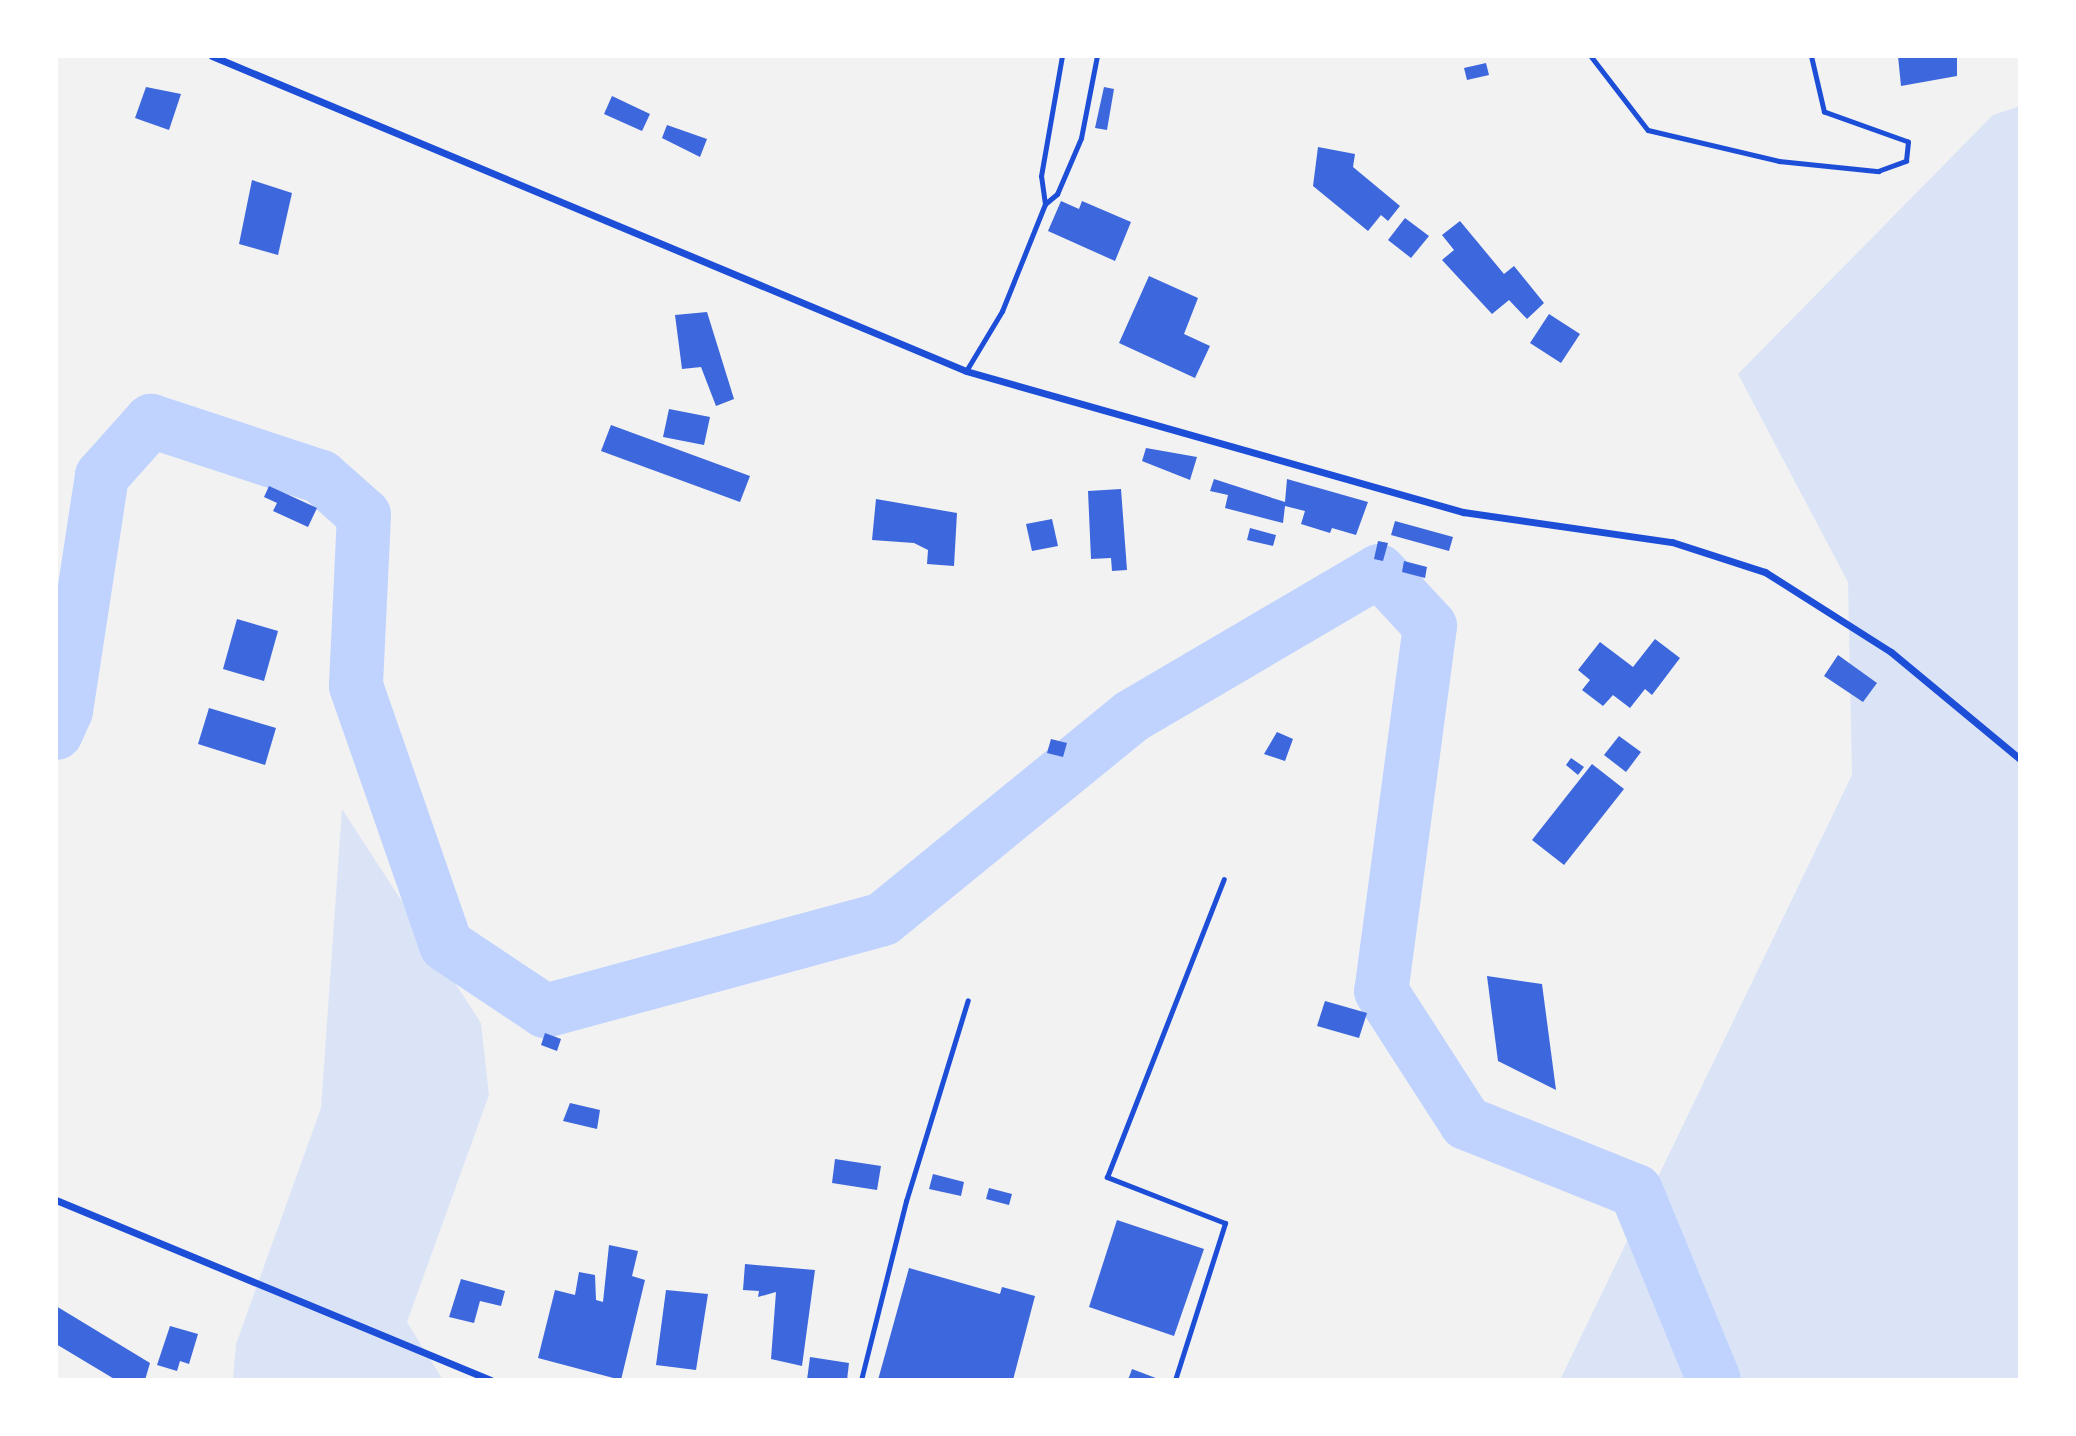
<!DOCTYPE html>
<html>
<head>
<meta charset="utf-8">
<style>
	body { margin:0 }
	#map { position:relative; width:2076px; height:1436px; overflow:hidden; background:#f2f2f2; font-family:Lato,sans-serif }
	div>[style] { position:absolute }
	.green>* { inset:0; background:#dbe4f7 }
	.river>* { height:54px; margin:-27px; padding:0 27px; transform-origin:27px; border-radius:27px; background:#bfd3fe }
	.building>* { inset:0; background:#3d67dc }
	.path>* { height:4.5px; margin:-2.25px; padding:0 2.25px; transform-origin:2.25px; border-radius:2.25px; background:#1d4ed8 }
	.service>* { height:5px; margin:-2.5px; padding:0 2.5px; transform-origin:2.5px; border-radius:2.5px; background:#1d4ed8 }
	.minor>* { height:7px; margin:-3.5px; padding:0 3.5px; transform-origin:3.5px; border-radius:3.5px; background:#1d4ed8 }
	span { translate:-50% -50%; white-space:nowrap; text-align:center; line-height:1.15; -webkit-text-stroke:7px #fff; paint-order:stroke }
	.frame { position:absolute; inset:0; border:58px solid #fff; pointer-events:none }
</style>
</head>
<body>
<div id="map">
	<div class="green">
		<div style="clip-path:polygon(2020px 106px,2020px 1380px,1560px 1380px,1852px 775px,1848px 582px,1738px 374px,1993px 115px)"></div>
		<div style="clip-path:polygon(342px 809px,481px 1023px,489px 1095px,407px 1322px,443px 1380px,233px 1380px,236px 1344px,321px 1108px)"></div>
	</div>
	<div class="river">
		<div style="left:56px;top:733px;width:24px;rotate:-66deg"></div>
		<div style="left:66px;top:711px;width:238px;rotate:-81.3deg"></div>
		<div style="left:102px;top:476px;width:74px;rotate:-48.3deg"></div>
		<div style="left:151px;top:421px;width:179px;rotate:18.2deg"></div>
		<div style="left:321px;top:477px;width:57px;rotate:41.5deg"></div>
		<div style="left:364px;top:515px;width:171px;rotate:92.7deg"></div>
		<div style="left:356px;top:686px;width:274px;rotate:70.8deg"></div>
		<div style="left:446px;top:945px;width:119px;rotate:33.7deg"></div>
		<div style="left:545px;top:1011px;width:350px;rotate:-15.2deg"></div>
		<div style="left:883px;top:919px;width:321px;rotate:-39.2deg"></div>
		<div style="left:1132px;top:716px;width:286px;rotate:-30.4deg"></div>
		<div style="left:1379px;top:571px;width:75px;rotate:47.2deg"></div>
		<div style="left:1430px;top:626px;width:368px;rotate:97.6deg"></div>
		<div style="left:1381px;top:991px;width:157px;rotate:57.2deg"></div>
		<div style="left:1466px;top:1123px;width:183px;rotate:21.8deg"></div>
		<div style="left:1636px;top:1191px;width:204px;rotate:67.6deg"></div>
	</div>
	<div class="building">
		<div style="clip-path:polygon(1898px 56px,1957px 56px,1957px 76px,1901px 86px)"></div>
		<div style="clip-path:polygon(1486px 63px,1489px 75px,1467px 80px,1464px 68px)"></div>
		<div style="clip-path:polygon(146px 87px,181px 94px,169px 130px,135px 118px)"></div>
		<div style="clip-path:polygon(1104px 87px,1114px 89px,1107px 130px,1095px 128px)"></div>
		<div style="clip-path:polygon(612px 96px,650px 114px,642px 131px,604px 114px)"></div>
		<div style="clip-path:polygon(667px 125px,707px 139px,700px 157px,662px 138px)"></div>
		<div style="clip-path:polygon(1318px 147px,1355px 154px,1353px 167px,1400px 206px,1388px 221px,1381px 215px,1368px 231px,1313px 186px)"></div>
		<div style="clip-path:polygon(252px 180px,292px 193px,278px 255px,239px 244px)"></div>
		<div style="clip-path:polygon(1061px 201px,1079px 209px,1082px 201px,1131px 222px,1115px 261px,1048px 231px)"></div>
		<div style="clip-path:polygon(1405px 218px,1429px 236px,1411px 258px,1388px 240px)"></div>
		<div style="clip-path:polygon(1460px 221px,1504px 274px,1514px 266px,1544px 303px,1527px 319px,1509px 300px,1492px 314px,1442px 260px,1454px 250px,1442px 235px)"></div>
		<div style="clip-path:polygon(1149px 276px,1198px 298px,1184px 334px,1210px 346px,1195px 378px,1119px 343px)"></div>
		<div style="clip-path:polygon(707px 312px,734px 399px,716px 406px,701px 367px,682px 369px,675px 315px)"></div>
		<div style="clip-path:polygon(1549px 314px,1580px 334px,1561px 363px,1530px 343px)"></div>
		<div style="clip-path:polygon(669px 409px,710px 417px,704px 445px,663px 437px)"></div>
		<div style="clip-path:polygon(611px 425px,750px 476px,740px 502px,601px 451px)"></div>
		<div style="clip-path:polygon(1146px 448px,1197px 457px,1190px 480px,1142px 461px)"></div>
		<div style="clip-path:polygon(1214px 479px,1285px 502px,1287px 479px,1368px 502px,1356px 535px,1332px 528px,1330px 533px,1301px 524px,1305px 511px,1285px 506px,1283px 523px,1225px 508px,1228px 495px,1210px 491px)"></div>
		<div style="clip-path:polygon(269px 486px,317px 508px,308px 527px,273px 511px,277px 503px,264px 497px)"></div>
		<div style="clip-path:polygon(1121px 489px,1127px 570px,1112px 571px,1111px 558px,1091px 559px,1088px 491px)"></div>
		<div style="clip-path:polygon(876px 499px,957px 513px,954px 566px,927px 564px,928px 550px,914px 543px,872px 540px)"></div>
		<div style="clip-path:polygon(1052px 519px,1058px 546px,1032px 551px,1026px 524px)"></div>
		<div style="clip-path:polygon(1395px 521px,1453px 537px,1449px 551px,1391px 535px)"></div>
		<div style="clip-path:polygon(1250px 528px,1276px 535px,1273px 546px,1247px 540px)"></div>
		<div style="clip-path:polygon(1378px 541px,1388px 543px,1383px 561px,1374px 559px)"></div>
		<div style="clip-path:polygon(1404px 561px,1427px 567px,1425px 578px,1402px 572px)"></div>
		<div style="clip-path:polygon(237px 619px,278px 631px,264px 681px,223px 669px)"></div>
		<div style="clip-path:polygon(1655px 639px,1680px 658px,1652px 695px,1645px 689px,1630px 708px,1613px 695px,1603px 706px,1582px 690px,1590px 680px,1578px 670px,1600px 642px,1633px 667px)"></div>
		<div style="clip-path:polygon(1838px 655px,1877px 683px,1863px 702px,1824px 676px)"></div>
		<div style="clip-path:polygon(209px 708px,276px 728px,265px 765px,198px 744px)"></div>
		<div style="clip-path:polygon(1277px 732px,1293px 739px,1285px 761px,1264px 754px)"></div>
		<div style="clip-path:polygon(1619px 736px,1641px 752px,1626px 772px,1604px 755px)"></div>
		<div style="clip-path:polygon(1051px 739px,1067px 743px,1063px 757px,1047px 753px)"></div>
		<div style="clip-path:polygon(1571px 758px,1584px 767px,1578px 775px,1566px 765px)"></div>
		<div style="clip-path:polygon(1592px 764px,1624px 789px,1564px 865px,1532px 840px)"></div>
		<div style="clip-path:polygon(1487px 976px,1542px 984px,1556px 1090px,1498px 1061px)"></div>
		<div style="clip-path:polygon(1325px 1001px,1367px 1013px,1359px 1038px,1317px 1026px)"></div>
		<div style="clip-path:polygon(545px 1033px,561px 1039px,557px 1051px,541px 1045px)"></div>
		<div style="clip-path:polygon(570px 1103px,600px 1110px,597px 1129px,563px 1121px)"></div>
		<div style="clip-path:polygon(835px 1159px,881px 1166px,877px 1190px,832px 1183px)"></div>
		<div style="clip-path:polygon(933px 1174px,964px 1182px,961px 1196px,929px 1189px)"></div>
		<div style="clip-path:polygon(989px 1188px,1012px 1194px,1009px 1205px,986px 1199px)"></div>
		<div style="clip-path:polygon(1117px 1220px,1204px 1249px,1174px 1336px,1089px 1307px)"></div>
		<div style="clip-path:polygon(609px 1245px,638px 1251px,632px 1276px,645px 1280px,621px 1380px,538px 1358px,555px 1290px,575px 1295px,579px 1272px,595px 1275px,596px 1300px,603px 1302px)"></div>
		<div style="clip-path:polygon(745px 1264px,815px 1270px,802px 1366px,771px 1359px,776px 1292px,758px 1297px,759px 1291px,743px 1290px)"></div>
		<div style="clip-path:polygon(909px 1268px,1000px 1294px,1002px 1287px,1035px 1296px,1013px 1380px,878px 1380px)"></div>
		<div style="clip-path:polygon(461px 1279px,505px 1291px,501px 1306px,480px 1301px,474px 1323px,449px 1317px)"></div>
		<div style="clip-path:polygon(666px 1290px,708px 1294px,696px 1370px,656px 1365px)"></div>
		<div style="clip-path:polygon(56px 1306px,150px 1363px,145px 1380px,116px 1380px,56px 1344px)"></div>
		<div style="clip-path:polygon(170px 1326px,198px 1334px,189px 1364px,180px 1361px,177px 1371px,157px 1365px)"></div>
		<div style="clip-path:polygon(810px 1357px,849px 1363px,847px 1380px,807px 1380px)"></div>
		<div style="clip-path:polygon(1132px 1369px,1161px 1380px,1128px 1380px)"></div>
	</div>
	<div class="path">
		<div style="left:1591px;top:56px;width:93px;rotate:52.4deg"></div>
		<div style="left:1648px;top:130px;width:135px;rotate:13.3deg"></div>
		<div style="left:1779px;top:161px;width:100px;rotate:5.8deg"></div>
		<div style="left:1878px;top:171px;width:30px;rotate:-20deg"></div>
		<div style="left:1906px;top:161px;width:19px;rotate:-84deg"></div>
		<div style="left:1908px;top:142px;width:89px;rotate:-160.3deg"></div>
		<div style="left:1824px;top:112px;width:57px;rotate:-103.1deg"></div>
	</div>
	<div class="service">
		<div style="left:1045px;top:204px;width:28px;rotate:-98deg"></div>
		<div style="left:1041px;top:176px;width:122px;rotate:-80.1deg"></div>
		<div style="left:966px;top:371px;width:70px;rotate:-59deg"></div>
		<div style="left:1002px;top:311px;width:115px;rotate:-68.1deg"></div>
		<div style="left:1045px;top:204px;width:16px;rotate:-40deg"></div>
		<div style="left:1057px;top:194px;width:61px;rotate:-66.8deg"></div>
		<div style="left:1081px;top:138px;width:84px;rotate:-79deg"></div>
		<div style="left:861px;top:1380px;width:185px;rotate:-75.9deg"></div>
		<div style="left:906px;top:1201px;width:210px;rotate:-72.9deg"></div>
		<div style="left:1175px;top:1380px;width:165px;rotate:-72.3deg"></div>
		<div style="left:1225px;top:1223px;width:127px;rotate:-158.7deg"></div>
		<div style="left:1107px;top:1177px;width:320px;rotate:-68.6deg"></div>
	</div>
	<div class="minor">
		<div style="left:212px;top:56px;width:817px;rotate:22.67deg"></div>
		<div style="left:966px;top:371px;width:517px;rotate:15.84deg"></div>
		<div style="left:1463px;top:512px;width:211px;rotate:8.2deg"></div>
		<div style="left:1672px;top:542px;width:98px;rotate:17.9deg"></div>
		<div style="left:1765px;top:572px;width:149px;rotate:32.4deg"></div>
		<div style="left:1891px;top:652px;width:168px;rotate:39.7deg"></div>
		<div style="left:56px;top:1200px;width:471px;rotate:22.5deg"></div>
	</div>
	<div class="frame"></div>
</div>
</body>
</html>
